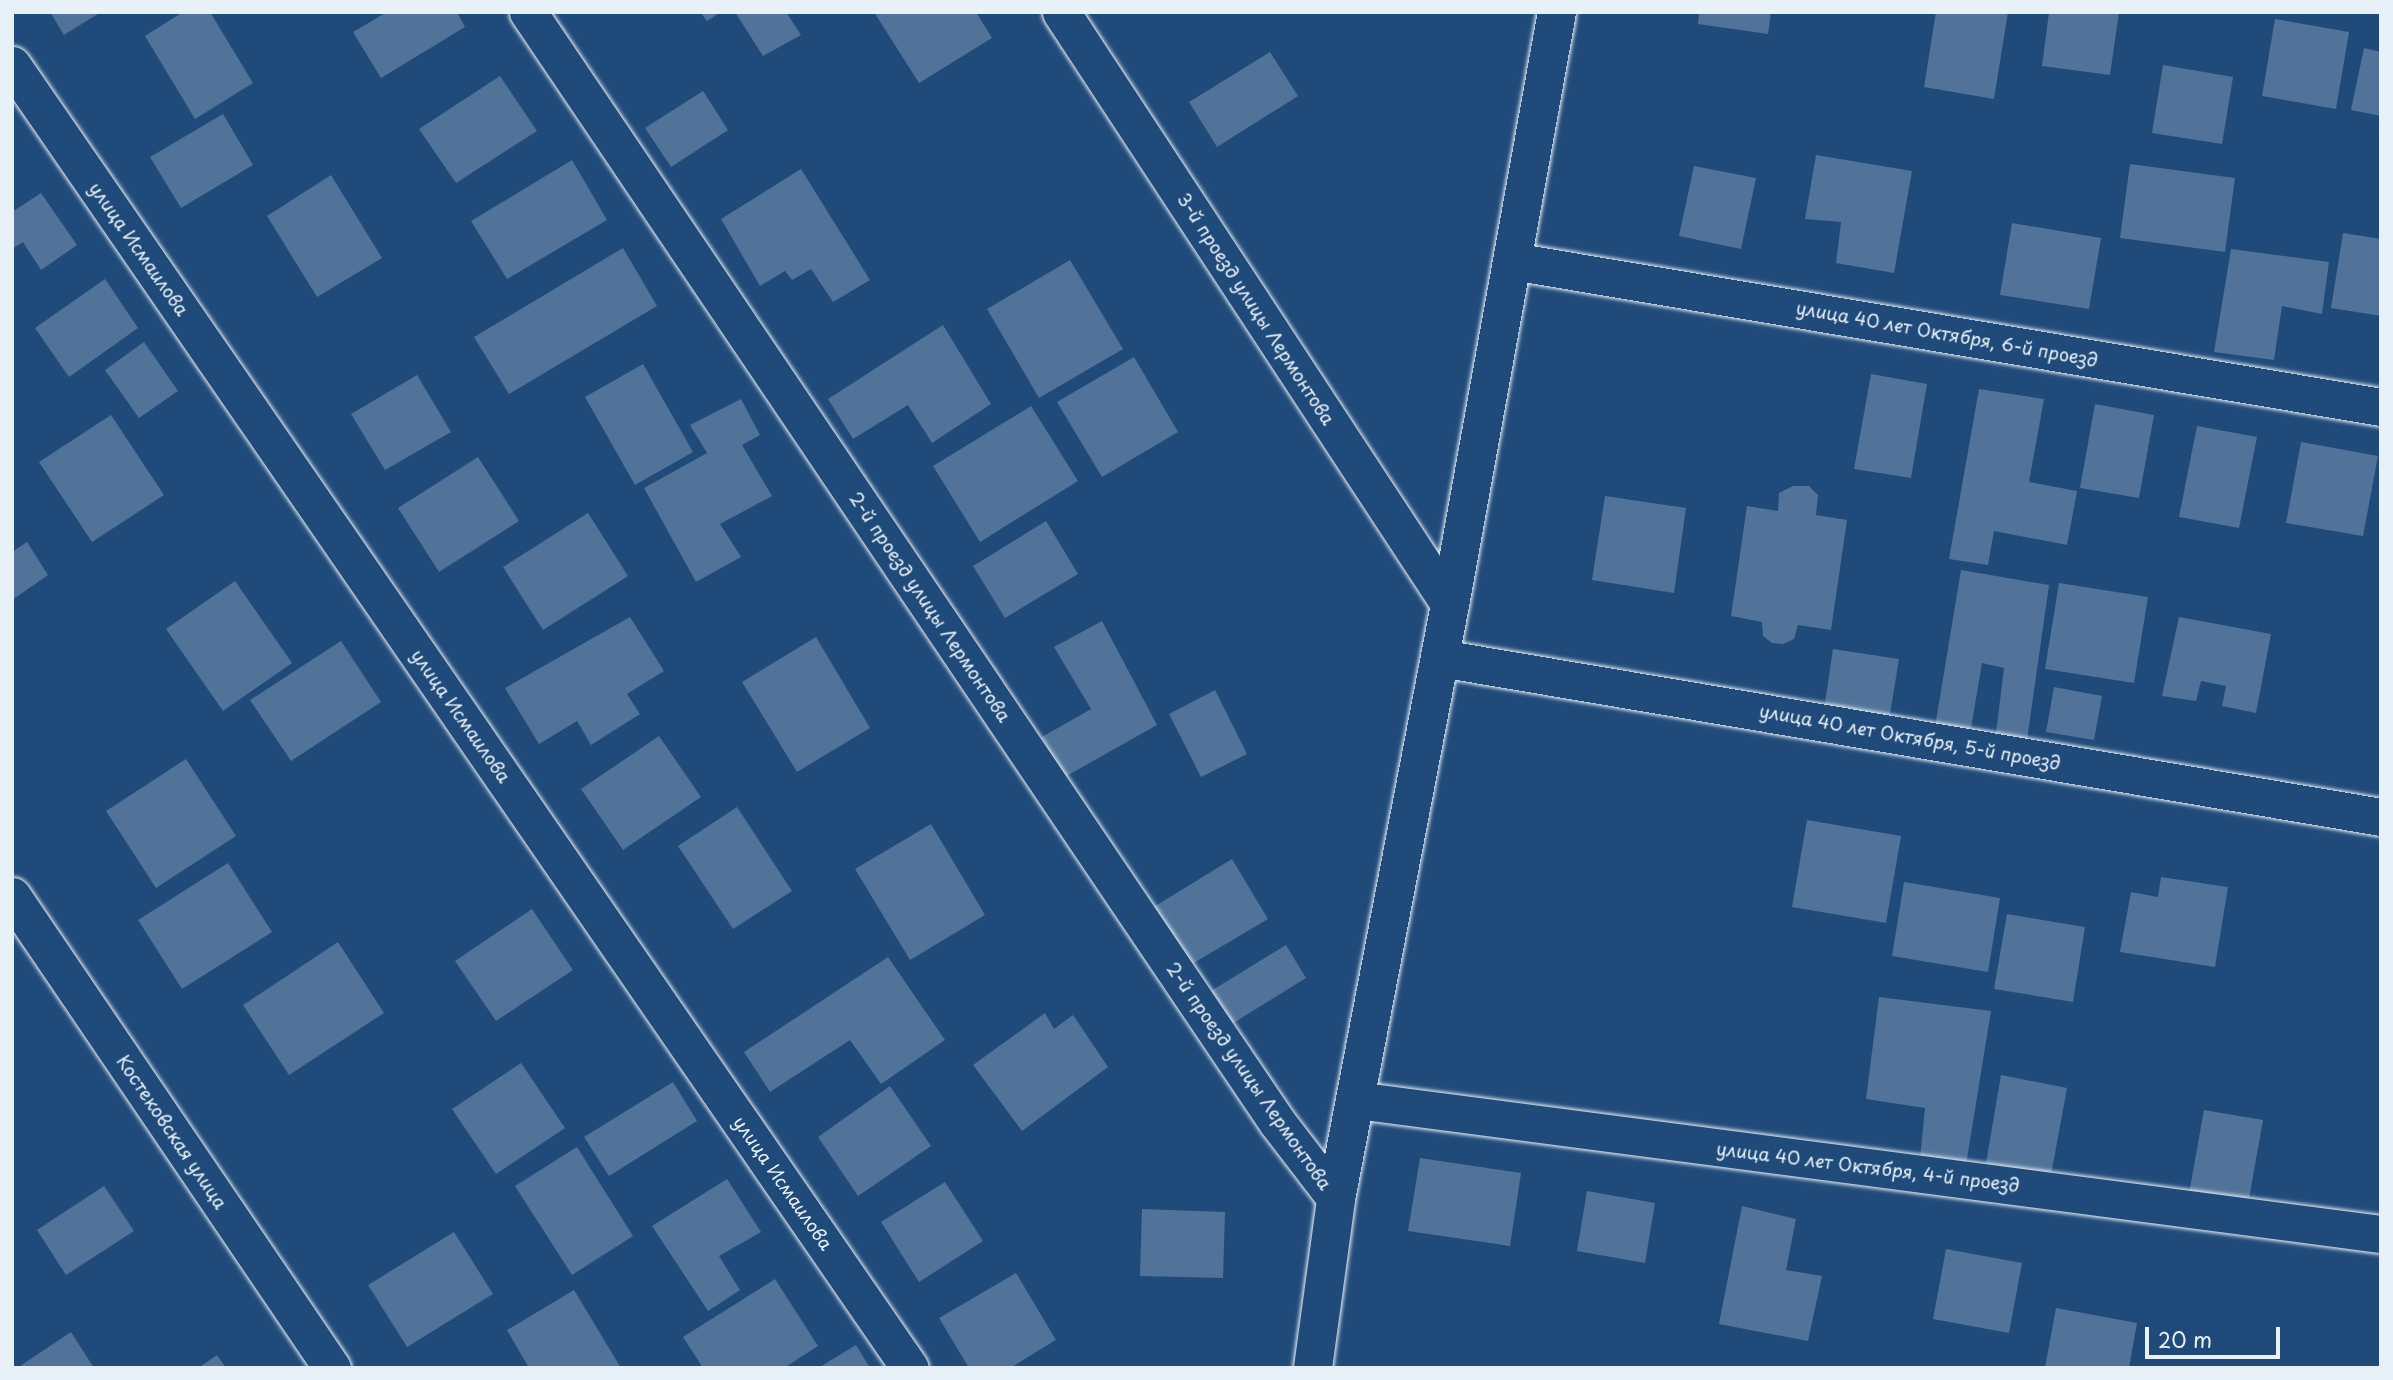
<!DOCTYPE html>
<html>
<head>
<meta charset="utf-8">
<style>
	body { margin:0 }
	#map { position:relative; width:2393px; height:1380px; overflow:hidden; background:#1f4a7a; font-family:"Playpen Sans",sans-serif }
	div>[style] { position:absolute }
	.building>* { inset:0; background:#517399 }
	.roads { filter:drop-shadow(0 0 2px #e8f1f8) drop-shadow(0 0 2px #e8f1f8) }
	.minor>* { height:37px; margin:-18.5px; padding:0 18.5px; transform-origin:18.5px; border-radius:18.5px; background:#1f4a7a }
	.tertiary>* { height:38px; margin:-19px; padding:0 19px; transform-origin:19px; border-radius:19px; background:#1f4a7a }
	span { translate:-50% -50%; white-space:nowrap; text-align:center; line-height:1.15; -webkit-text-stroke:5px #1f4a7a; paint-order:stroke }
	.street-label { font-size:18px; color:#e8f1f8 }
	.frame { position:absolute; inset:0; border:14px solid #e8f1f8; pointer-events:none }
	.scale { position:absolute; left:2145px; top:1327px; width:135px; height:32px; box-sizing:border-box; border:4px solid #e8f1f8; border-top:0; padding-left:9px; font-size:21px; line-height:24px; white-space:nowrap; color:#e8f1f8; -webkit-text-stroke:5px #1f4a7a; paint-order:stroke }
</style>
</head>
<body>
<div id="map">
	<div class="building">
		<div style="clip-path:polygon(50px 12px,101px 12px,64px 35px)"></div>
		<div style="clip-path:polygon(183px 12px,210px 12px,253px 83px,195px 119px,145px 36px)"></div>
		<div style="clip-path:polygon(387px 12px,457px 12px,465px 27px,381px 78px,353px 32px)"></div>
		<div style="clip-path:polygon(700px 12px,721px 12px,707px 21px)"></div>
		<div style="clip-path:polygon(735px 12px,786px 12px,801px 35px,763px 56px)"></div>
		<div style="clip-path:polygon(874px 12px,976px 12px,992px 38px,919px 83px)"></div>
		<div style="clip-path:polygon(1699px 12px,1771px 12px,1768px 34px,1698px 24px)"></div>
		<div style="clip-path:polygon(1936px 12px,2008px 12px,1994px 99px,1924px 87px)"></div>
		<div style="clip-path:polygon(2049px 12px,2119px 12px,2110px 75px,2042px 66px)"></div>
		<div style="clip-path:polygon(2275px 19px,2349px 32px,2336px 109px,2262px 96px)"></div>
		<div style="clip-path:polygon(2364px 48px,2381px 52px,2381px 116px,2351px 110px)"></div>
		<div style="clip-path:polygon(1270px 52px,1298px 96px,1217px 147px,1189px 102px)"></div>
		<div style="clip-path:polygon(2163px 65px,2233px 77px,2222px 144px,2152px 133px)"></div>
		<div style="clip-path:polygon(500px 76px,537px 131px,456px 183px,419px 129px)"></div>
		<div style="clip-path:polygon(703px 91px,728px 130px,671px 167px,645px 128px)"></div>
		<div style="clip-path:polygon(223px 114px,253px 165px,181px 208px,150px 157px)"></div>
		<div style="clip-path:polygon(1816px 155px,1912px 171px,1894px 273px,1836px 263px,1841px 222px,1805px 219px)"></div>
		<div style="clip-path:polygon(572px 160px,607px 220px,507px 279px,471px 221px)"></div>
		<div style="clip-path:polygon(2130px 164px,2235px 178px,2225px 252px,2120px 238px)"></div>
		<div style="clip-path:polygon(1694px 166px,1756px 178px,1741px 249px,1679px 236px)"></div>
		<div style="clip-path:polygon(801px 169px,870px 280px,833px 302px,811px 269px,792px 280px,785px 271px,760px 286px,721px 219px)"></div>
		<div style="clip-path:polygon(331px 175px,382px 258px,317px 297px,267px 216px)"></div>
		<div style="clip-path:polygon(41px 193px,77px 245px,41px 270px,23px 242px,12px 249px,12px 212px)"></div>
		<div style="clip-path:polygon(2012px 223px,2101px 238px,2089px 309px,2000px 295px)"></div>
		<div style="clip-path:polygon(2343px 233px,2381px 239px,2381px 316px,2331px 308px)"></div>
		<div style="clip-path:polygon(623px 248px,657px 306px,509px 394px,474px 337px)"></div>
		<div style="clip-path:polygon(2231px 249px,2329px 262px,2322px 314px,2282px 306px,2274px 360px,2214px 352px)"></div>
		<div style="clip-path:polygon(1070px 260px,1123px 349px,1039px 398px,987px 309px)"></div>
		<div style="clip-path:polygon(105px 279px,138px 328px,69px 377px,35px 328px)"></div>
		<div style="clip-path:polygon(943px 325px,991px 404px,932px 443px,908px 405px,853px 439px,828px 399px)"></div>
		<div style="clip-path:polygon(144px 342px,178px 391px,139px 418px,105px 370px)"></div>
		<div style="clip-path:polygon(1134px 357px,1178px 432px,1102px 477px,1057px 402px)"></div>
		<div style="clip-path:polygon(643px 364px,693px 452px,635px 485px,585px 397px)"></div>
		<div style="clip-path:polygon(1871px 374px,1927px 384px,1911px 478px,1854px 469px)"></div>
		<div style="clip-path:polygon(417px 375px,451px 432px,385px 470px,351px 414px)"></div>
		<div style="clip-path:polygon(1979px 389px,2044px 399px,2029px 482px,2077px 491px,2067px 545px,1994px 531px,1988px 565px,1949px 559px)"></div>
		<div style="clip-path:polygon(741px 399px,760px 435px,742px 445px,772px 496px,720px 524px,741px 557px,696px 582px,644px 488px,707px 453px,690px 425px)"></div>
		<div style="clip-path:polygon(2095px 404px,2154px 415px,2139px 498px,2080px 488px)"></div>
		<div style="clip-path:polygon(1031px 406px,1078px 481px,980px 542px,933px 466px)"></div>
		<div style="clip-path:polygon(111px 415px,164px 495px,92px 542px,39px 462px)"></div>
		<div style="clip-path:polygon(2197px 426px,2257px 437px,2239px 528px,2179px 517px)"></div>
		<div style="clip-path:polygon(2301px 442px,2378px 456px,2363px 536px,2286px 523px)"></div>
		<div style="clip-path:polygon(478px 457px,519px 521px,439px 572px,398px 508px)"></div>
		<div style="clip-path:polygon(1793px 486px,1809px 486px,1818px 495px,1816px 515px,1847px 520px,1831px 630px,1798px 625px,1794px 639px,1783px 644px,1772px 643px,1763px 636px,1762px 622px,1731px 616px,1747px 506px,1778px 511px,1779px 493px)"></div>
		<div style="clip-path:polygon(1605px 496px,1686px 508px,1674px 593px,1592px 580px)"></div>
		<div style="clip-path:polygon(588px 513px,628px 576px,543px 630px,503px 567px)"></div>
		<div style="clip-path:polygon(1046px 521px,1078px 574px,1005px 618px,973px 566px)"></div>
		<div style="clip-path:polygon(27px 542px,48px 575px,12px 600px,12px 552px)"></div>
		<div style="clip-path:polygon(1961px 570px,2049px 585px,2026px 747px,1995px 741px,2004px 668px,1982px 663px,1969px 740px,1934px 733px)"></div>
		<div style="clip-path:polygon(235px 581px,292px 663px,223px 711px,166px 629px)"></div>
		<div style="clip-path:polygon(2059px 583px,2148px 597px,2134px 683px,2045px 669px)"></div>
		<div style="clip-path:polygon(630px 617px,664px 671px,627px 694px,640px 714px,591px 745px,577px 721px,539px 744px,505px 688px)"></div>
		<div style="clip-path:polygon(2179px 617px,2271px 634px,2256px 713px,2222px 706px,2226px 686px,2201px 681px,2196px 701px,2162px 696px)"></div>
		<div style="clip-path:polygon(1102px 621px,1157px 725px,1063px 778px,1042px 737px,1091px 709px,1054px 647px)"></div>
		<div style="clip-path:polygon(816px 637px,870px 728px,797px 772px,742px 682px)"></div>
		<div style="clip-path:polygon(341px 641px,381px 702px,291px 761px,250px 700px)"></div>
		<div style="clip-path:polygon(1833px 649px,1899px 659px,1888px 726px,1823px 716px)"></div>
		<div style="clip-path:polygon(2054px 687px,2102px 696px,2094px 740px,2046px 732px)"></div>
		<div style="clip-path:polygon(1215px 690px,1247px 754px,1201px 777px,1169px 714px)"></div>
		<div style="clip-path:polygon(659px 736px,701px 797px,623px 850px,581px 789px)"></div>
		<div style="clip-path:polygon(186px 759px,236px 836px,156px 888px,106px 811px)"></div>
		<div style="clip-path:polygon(737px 807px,792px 891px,733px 929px,678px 846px)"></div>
		<div style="clip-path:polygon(1807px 820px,1901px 836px,1886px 923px,1792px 907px)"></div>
		<div style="clip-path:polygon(931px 824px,985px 915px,910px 960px,855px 869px)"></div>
		<div style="clip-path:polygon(1232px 859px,1268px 919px,1187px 967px,1152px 908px)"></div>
		<div style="clip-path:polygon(228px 863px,272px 932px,182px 989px,138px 920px)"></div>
		<div style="clip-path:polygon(2161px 877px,2228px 887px,2215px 967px,2120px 952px,2131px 892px,2158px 897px)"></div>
		<div style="clip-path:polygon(1904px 882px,2000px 898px,1988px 972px,1892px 956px)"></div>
		<div style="clip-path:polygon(532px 909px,573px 970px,496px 1021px,455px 961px)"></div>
		<div style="clip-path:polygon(2007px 914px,2085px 927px,2073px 1002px,1994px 989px)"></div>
		<div style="clip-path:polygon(338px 942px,384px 1013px,289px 1075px,243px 1005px)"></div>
		<div style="clip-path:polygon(1286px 945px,1306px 978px,1227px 1027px,1206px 994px)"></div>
		<div style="clip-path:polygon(888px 957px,945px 1040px,881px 1084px,850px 1040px,770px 1092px,744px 1052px)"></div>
		<div style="clip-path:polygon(1879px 997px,1991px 1011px,1966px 1165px,1920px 1159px,1925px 1108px,1866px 1099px)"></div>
		<div style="clip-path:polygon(1045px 1013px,1054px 1029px,1073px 1015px,1108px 1067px,1022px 1131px,973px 1065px)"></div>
		<div style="clip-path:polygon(521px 1063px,565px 1128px,496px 1174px,452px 1109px)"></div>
		<div style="clip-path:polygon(2001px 1075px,2067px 1088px,2051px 1175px,1986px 1163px)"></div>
		<div style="clip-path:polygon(673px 1082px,697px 1121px,609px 1176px,584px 1137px)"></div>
		<div style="clip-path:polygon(890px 1086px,931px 1146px,858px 1196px,818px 1137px)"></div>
		<div style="clip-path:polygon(2204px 1110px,2263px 1120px,2247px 1210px,2188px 1199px)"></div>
		<div style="clip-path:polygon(577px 1147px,633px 1236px,572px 1275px,515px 1186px)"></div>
		<div style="clip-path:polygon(1420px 1158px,1521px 1173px,1510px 1246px,1408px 1231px)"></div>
		<div style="clip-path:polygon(727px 1179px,761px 1232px,719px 1256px,740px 1290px,708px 1311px,652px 1226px)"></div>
		<div style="clip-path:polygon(945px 1182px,983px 1241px,919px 1282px,881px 1222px)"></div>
		<div style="clip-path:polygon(104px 1186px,134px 1231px,66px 1275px,37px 1230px)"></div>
		<div style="clip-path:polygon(1587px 1191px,1655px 1203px,1645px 1263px,1577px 1251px)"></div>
		<div style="clip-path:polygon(1742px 1206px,1796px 1219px,1786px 1270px,1822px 1276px,1808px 1341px,1719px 1324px)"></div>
		<div style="clip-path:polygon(1142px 1209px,1225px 1212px,1223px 1278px,1140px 1276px)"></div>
		<div style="clip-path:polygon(454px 1232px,493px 1294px,407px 1347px,368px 1285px)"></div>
		<div style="clip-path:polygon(1946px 1249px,2022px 1263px,2009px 1333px,1933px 1319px)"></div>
		<div style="clip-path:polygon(1016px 1273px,1056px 1340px,1010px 1368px,969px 1368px,939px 1318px)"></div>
		<div style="clip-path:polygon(775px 1279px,818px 1346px,784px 1368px,703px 1368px,683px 1337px)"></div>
		<div style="clip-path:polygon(574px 1290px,621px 1368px,529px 1368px,507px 1330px)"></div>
		<div style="clip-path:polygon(2056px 1308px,2137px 1323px,2129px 1368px,2045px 1368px)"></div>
		<div style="clip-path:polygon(71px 1332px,94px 1368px,17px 1368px)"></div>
		<div style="clip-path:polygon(856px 1345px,870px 1368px,818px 1368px)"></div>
		<div style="clip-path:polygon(217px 1355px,226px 1368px,198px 1368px)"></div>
	</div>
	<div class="roads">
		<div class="minor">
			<div style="left:528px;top:12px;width:1339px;rotate:55.99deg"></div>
			<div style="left:1277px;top:1122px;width:97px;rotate:52.5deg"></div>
			<div style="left:1061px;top:12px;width:709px;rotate:56.74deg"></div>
			<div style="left:12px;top:65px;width:1582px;rotate:55.43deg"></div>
			<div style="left:1512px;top:261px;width:881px;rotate:9.54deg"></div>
			<div style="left:1440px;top:658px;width:954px;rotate:9.59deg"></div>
			<div style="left:12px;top:896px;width:570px;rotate:55.86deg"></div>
			<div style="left:1356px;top:1100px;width:1034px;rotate:7.45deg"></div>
		</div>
		<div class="tertiary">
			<div style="left:1313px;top:1368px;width:171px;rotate:-82.2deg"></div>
			<div style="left:1336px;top:1199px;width:605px;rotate:-79.14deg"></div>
			<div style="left:1450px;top:605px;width:603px;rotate:-79.77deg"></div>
		</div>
	</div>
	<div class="street-label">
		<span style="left:139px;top:249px;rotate:55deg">улица Исмаилова</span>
		<span style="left:1256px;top:309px;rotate:57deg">3-й проезд улицы Лермонтова</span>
		<span style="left:1947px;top:334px;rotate:10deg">улица 40 лет Октября, 6-й проезд</span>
		<span style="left:930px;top:607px;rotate:56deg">2-й проезд улицы Лермонтова</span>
		<span style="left:461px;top:716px;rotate:55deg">улица Исмаилова</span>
		<span style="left:1910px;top:737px;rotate:10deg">улица 40 лет Октября, 5-й проезд</span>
		<span style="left:1249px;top:1076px;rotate:55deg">2-й проезд улицы Лермонтова</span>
		<span style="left:172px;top:1132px;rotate:56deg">Костековская улица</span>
		<span style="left:1868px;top:1167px;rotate:7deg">улица 40 лет Октября, 4-й проезд</span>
		<span style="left:783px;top:1183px;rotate:55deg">улица Исмаилова</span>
	</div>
	<div class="frame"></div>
	<div class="scale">20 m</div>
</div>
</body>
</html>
